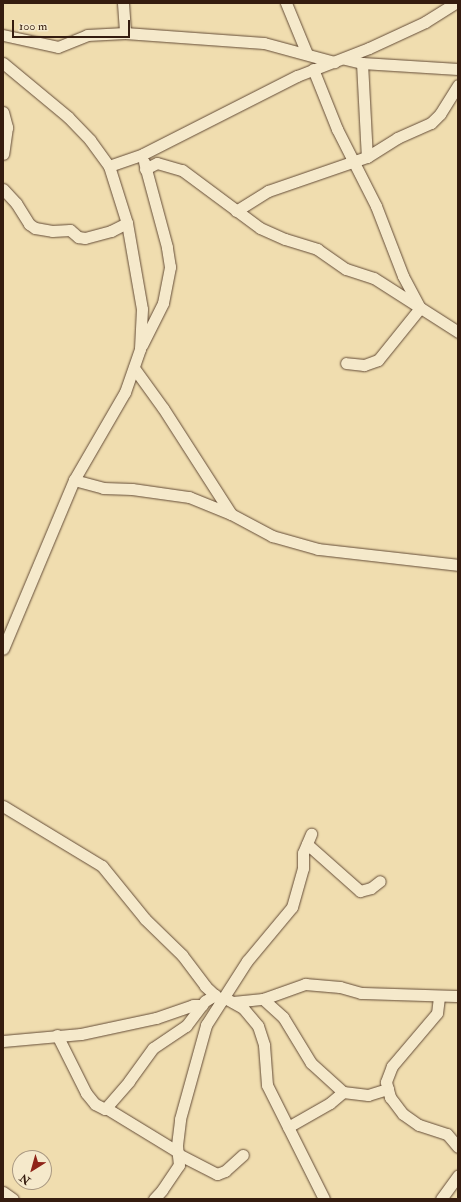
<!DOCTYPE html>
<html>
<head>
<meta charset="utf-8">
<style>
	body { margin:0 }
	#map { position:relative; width:461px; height:1202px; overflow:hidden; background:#f0ddaf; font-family:"IM FELL Double Pica",serif }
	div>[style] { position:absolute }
	.roads { filter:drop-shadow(0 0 1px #644c37) drop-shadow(0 0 1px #644c37) }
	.minor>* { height:11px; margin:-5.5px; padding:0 5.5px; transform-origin:5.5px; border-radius:5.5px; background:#f5e9cb }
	span { translate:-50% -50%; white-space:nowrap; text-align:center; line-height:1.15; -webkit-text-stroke:3.5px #f5e9cb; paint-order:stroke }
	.frame { position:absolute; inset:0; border:4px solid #351c0f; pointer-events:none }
	.north { position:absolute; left:12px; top:1150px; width:40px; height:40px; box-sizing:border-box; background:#f5e9cb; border:1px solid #a89780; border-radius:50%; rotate:217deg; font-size:11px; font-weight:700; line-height:16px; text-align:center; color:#351c0f }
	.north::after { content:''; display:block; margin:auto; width:14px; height:18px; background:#8f2418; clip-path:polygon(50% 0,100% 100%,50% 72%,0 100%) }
	.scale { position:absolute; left:12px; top:20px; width:118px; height:18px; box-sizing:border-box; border:2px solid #351c0f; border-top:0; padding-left:5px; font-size:12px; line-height:14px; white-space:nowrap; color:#351c0f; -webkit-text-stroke:3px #f5e9cb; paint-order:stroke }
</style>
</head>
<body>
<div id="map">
	<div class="roads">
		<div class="minor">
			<div style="left:123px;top:3px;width:30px;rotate:86deg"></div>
			<div style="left:286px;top:3px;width:55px;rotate:67.6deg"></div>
			<div style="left:3px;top:35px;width:56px;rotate:12.3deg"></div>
			<div style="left:58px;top:47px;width:31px;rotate:-22deg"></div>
			<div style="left:87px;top:35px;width:38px;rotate:-3deg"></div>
			<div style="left:125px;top:33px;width:139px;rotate:4.1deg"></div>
			<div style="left:264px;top:43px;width:73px;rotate:15.2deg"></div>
			<div style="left:345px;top:59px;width:17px;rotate:13deg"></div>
			<div style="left:362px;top:63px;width:96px;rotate:3.6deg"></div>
			<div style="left:3px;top:63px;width:85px;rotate:39.7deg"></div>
			<div style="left:68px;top:117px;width:32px;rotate:46deg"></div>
			<div style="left:90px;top:140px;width:32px;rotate:54deg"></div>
			<div style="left:109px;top:166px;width:60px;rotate:72.5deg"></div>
			<div style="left:127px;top:223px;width:87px;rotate:80.1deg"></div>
			<div style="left:142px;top:309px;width:40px;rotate:92.9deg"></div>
			<div style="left:140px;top:349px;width:46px;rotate:109.2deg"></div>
			<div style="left:125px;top:392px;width:102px;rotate:120.1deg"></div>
			<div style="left:74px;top:480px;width:183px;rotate:112.8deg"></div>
			<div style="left:362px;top:63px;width:94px;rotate:87deg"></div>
			<div style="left:313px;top:69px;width:65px;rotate:68.2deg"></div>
			<div style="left:337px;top:129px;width:86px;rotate:63.1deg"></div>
			<div style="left:376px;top:206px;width:75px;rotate:68.9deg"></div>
			<div style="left:403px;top:276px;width:36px;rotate:62deg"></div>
			<div style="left:420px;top:308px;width:67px;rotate:128.9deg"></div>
			<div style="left:378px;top:360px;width:15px;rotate:160deg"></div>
			<div style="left:364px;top:365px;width:18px;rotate:-174deg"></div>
			<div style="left:3px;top:112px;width:16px;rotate:75deg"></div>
			<div style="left:7px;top:127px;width:27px;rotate:98deg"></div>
			<div style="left:109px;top:166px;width:36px;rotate:-19deg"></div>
			<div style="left:143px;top:154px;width:173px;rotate:-26.9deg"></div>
			<div style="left:297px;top:76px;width:77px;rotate:-21.3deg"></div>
			<div style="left:369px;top:48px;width:62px;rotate:-24.9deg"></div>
			<div style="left:425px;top:22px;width:36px;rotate:-32deg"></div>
			<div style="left:145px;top:169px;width:13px;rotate:-27deg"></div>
			<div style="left:157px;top:163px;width:26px;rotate:16deg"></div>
			<div style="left:182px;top:170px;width:97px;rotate:36.6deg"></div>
			<div style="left:260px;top:228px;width:27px;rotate:24deg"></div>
			<div style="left:285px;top:239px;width:34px;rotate:17deg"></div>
			<div style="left:317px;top:249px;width:35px;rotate:35deg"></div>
			<div style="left:346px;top:269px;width:29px;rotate:18deg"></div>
			<div style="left:374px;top:278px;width:100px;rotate:32.7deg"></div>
			<div style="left:3px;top:189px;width:19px;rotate:47deg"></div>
			<div style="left:16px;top:203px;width:25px;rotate:58deg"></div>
			<div style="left:29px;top:224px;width:7px;rotate:34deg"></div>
			<div style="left:35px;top:228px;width:17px;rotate:10deg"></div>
			<div style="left:52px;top:231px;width:18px;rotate:-3deg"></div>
			<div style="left:70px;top:230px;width:11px;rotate:41deg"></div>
			<div style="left:78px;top:237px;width:7px;rotate:8deg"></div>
			<div style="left:85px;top:238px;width:27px;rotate:-15deg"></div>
			<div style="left:111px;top:231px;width:18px;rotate:-27deg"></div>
			<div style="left:236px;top:211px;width:38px;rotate:-32deg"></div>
			<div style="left:268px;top:191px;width:105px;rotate:-19deg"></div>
			<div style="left:367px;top:157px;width:36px;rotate:-32deg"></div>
			<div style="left:397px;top:138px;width:37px;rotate:-24deg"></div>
			<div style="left:431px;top:123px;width:13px;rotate:-45deg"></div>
			<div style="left:440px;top:114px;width:34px;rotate:-58deg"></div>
			<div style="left:142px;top:345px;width:47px;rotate:-63.4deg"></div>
			<div style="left:163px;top:303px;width:37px;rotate:-79deg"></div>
			<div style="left:170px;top:267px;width:20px;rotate:-99deg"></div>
			<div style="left:167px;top:247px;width:88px;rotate:-105.1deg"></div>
			<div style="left:134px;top:368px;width:49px;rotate:54.1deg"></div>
			<div style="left:163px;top:408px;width:126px;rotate:57.3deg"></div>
			<div style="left:74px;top:480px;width:30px;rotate:15deg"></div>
			<div style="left:103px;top:488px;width:29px;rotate:2deg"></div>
			<div style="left:132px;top:489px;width:58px;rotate:8deg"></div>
			<div style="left:189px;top:497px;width:45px;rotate:22deg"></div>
			<div style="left:231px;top:514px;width:47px;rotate:28.2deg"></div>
			<div style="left:272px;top:536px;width:48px;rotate:15.8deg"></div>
			<div style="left:318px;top:549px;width:141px;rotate:6.5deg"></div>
			<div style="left:3px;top:806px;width:116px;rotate:31.2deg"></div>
			<div style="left:102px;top:866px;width:68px;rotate:50.9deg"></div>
			<div style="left:145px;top:919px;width:52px;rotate:44.2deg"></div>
			<div style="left:182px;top:955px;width:39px;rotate:53deg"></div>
			<div style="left:205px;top:986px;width:22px;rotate:43deg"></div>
			<div style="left:307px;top:844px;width:71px;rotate:41.6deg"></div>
			<div style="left:360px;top:891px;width:11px;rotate:-15deg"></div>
			<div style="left:371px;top:888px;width:11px;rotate:-38deg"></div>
			<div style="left:439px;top:997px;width:16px;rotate:97deg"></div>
			<div style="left:437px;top:1013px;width:70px;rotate:130.3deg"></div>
			<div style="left:392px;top:1066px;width:17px;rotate:111deg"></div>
			<div style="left:386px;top:1082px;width:16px;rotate:75deg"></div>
			<div style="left:390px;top:1097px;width:21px;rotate:53deg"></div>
			<div style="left:403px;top:1114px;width:19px;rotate:35deg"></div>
			<div style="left:419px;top:1125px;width:29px;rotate:18deg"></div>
			<div style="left:447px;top:1134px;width:17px;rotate:50deg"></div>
			<div style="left:225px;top:998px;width:21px;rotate:29deg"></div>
			<div style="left:243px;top:1008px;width:23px;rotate:50deg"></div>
			<div style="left:258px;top:1026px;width:20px;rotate:72deg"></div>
			<div style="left:264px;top:1045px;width:40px;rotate:85.7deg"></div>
			<div style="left:267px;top:1085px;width:127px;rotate:63.4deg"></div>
			<div style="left:263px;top:999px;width:27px;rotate:42deg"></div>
			<div style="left:283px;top:1017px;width:54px;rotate:58.7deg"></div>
			<div style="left:311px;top:1063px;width:43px;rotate:42.2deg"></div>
			<div style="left:343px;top:1092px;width:25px;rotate:7deg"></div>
			<div style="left:368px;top:1095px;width:21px;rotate:-17deg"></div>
			<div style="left:233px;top:1002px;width:30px;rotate:-6deg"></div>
			<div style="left:263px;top:999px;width:45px;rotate:-19.7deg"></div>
			<div style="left:305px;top:984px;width:35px;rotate:5deg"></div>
			<div style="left:340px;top:987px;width:22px;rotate:16deg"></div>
			<div style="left:361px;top:993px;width:97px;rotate:1.8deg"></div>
			<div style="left:57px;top:1035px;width:65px;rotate:63.4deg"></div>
			<div style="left:86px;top:1093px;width:14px;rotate:51deg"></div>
			<div style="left:95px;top:1104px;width:11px;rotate:27deg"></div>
			<div style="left:105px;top:1109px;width:37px;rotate:-49deg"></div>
			<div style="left:129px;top:1081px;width:41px;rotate:-54deg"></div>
			<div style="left:153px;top:1048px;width:40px;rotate:-34deg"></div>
			<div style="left:186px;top:1026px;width:31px;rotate:-53deg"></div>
			<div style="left:205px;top:1001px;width:12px;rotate:-31deg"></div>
			<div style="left:3px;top:1041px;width:78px;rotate:-5.1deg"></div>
			<div style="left:81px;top:1034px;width:77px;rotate:-12deg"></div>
			<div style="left:156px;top:1018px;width:39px;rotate:-19deg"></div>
			<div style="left:193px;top:1005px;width:9px"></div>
			<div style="left:106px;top:1108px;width:84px;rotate:31.4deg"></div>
			<div style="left:288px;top:1127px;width:48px;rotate:-29.7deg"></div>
			<div style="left:330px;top:1103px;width:17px;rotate:-40deg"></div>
			<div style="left:178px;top:1154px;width:44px;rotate:27.1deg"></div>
			<div style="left:217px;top:1174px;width:9px;rotate:-21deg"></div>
			<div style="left:225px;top:1171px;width:24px;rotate:-42deg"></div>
			<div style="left:3px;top:1192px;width:12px;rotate:35deg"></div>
			<div style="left:154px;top:1199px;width:12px;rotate:-48deg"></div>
			<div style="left:162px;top:1190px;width:30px;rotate:-56deg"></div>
			<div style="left:179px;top:1165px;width:20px;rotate:-96deg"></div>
			<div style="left:177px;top:1145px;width:26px;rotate:-83deg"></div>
			<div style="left:180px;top:1119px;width:98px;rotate:-74.5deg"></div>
			<div style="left:206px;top:1025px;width:76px;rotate:-57.4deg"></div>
			<div style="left:247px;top:961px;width:70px;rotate:-50.2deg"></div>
			<div style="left:292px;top:907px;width:41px;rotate:-74.2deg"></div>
			<div style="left:303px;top:868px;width:15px;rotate:-90deg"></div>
			<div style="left:303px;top:853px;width:21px;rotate:-67deg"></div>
			<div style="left:441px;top:1199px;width:29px;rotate:-54deg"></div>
		</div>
	</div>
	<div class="frame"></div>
	<div class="north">N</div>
	<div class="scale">100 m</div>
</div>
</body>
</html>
